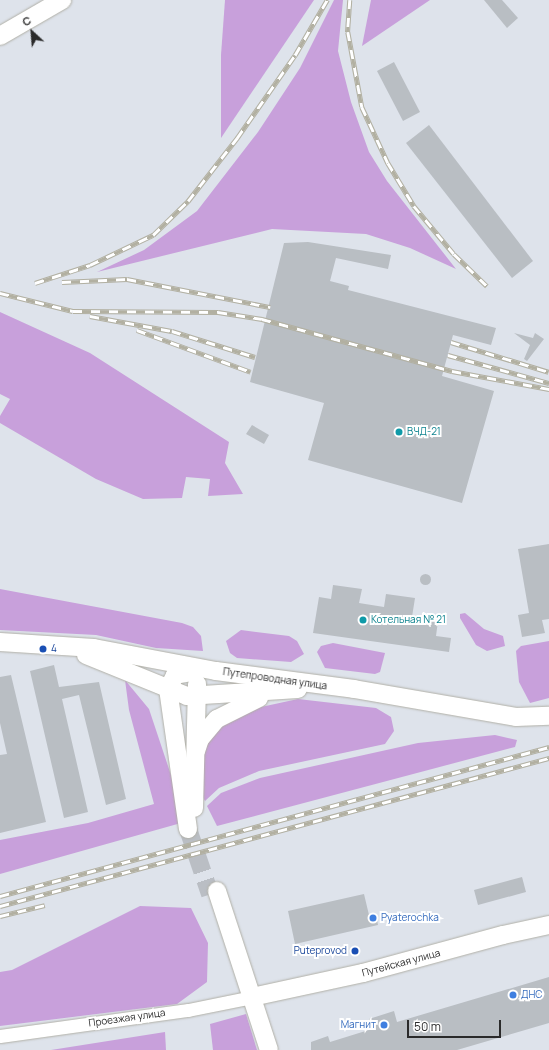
<!DOCTYPE html>
<html>
<head>
<meta charset="utf-8">
<style>
	body { margin:0 }
	#map { position:relative; width:549px; height:1050px; overflow:hidden; background:#dee3eb; font-family:Manrope,sans-serif }
	div>[style] { position:absolute }
	.green>* { inset:0; background:#c8a0db }
	.building>* { inset:0; background:#b9bec3 }
	.round { border-radius:50% }
	.secondary-tunnel>* { height:18px; margin-top:-9px; transform-origin:0; background:repeating-linear-gradient(90deg,#babec4 0 18px,transparent 0 27px) }
	.roads { filter:drop-shadow(0 0 1px #b1b0a7) drop-shadow(0 0 1px #b1b0a7) }
	.street>* { height:13px; margin:-6.5px; padding:0 6.5px; transform-origin:6.5px; border-radius:6.5px; background:#fff }
	.secondary>* { height:18px; margin:-9px; padding:0 9px; transform-origin:9px; border-radius:9px; background:#fff }
	.rail>* { height:4.5px; margin-top:-2.25px; transform-origin:0; background:repeating-linear-gradient(90deg,#fff 0 9px,#b2b0a1 0 18px); box-sizing:border-box; border-block:1px solid #b2b0a1 }
	.dots>* { width:11px; height:11px; translate:-50% -50%; box-sizing:border-box; border:2px solid #fff; border-radius:50% }
	span { translate:-50% -50%; white-space:nowrap; text-align:center; line-height:1.15; -webkit-text-stroke:4px #fff; paint-order:stroke }
	.culture-label { font-size:10px; color:#0d838f }
	.left { translate:0 -50%; text-align:left }
	.transit-label { font-size:10px; color:#164399 }
	.right { translate:-100% -50%; text-align:right }
	.street-label { font-size:10px; color:#2a2a2a }
	.shop-label { font-size:10px; color:#366cbe }
	.north { position:absolute; left:12px; top:12px; width:40px; height:40px; -webkit-text-stroke:3px #fff; paint-order:stroke; rotate:334deg; font-size:11px; font-weight:700; line-height:16px; text-align:center; color:#2a2a2a }
	.north::after { content:''; display:block; margin:auto; width:14px; height:18px; background:#2a2a2a; clip-path:polygon(50% 0,100% 100%,50% 72%,0 100%) }
	.scale { position:absolute; left:407px; top:1020px; width:94px; height:18px; box-sizing:border-box; border:2px solid #2a2a2a; border-top:0; padding-left:5px; font-size:12px; line-height:14px; white-space:nowrap; color:#2a2a2a; -webkit-text-stroke:3px #fff; paint-order:stroke }
</style>
</head>
<body>
<div id="map">
	<div class="green">
		<div style="clip-path:polygon(225px 0,314px 0,221px 138px,221px 55px)"></div>
		<div style="clip-path:polygon(334px 0,343px 0,338px 51px,351px 102px,369px 152px,387px 181px,456px 269px,410px 248px,366px 234px,272px 229px,97px 272px,144px 250px,197px 211px,258px 132px,300px 68px)"></div>
		<div style="clip-path:polygon(371px 0,430px 0,362px 46px)"></div>
		<div style="clip-path:polygon(0 312px,90px 353px,229px 442px,225px 463px,243px 494px,208px 496px,210px 479px,186px 477px,182px 498px,143px 499px,96px 479px,0 423px,0 416px,10px 399px,0 394px)"></div>
		<div style="clip-path:polygon(0 589px,182px 623px,193px 627px,201px 636px,203px 651px,156px 648px,96px 635px,0 630px)"></div>
		<div style="clip-path:polygon(465px 613px,484px 629px,503px 636px,505px 646px,487px 651px,476px 645px,460px 618px,460px 614px)"></div>
		<div style="clip-path:polygon(241px 630px,289px 636px,297px 641px,304px 654px,291px 662px,237px 658px,230px 653px,226px 641px)"></div>
		<div style="clip-path:polygon(549px 641px,549px 698px,530px 703px,519px 682px,516px 651px,521px 646px)"></div>
		<div style="clip-path:polygon(333px 643px,385px 653px,380px 672px,375px 674px,325px 668px,317px 652px,321px 646px)"></div>
		<div style="clip-path:polygon(125px 680px,149px 709px,176px 790px,181px 823px,0 874px,0 840px,88px 823px,154px 804px,129px 710px)"></div>
		<div style="clip-path:polygon(298px 699px,376px 708px,391px 717px,394px 731px,385px 744px,259px 771px,219px 788px,205px 801px,201px 794px,201px 755px,212px 733px,231px 719px,261px 707px)"></div>
		<div style="clip-path:polygon(495px 735px,517px 740px,515px 747px,217px 826px,207px 806px,221px 793px,260px 778px,418px 743px)"></div>
		<div style="clip-path:polygon(140px 906px,191px 908px,208px 943px,207px 982px,177px 1004px,0 1026px,0 972px,12px 970px)"></div>
		<div style="clip-path:polygon(246px 1014px,257px 1050px,213px 1050px,210px 1024px)"></div>
		<div style="clip-path:polygon(165px 1032px,166px 1050px,51px 1050px)"></div>
	</div>
	<div class="building">
		<div style="clip-path:polygon(484px 0,502px 0,518px 18px,507px 28px)"></div>
		<div style="clip-path:polygon(394px 62px,420px 112px,403px 121px,377px 71px)"></div>
		<div style="clip-path:polygon(429px 125px,533px 261px,512px 278px,406px 143px)"></div>
		<div style="clip-path:polygon(308px 242px,391px 255px,388px 269px,336px 258px,330px 281px,349px 286px,348px 290px,496px 328px,491px 345px,453px 335px,442px 376px,494px 391px,462px 503px,308px 460px,324px 403px,250px 382px,284px 243px)"></div>
		<div style="clip-path:polygon(514px 333px,533px 338px,535px 333px,544px 339px,527px 361px,524px 359px,530px 345px)"></div>
		<div style="clip-path:polygon(252px 425px,269px 435px,264px 444px,246px 434px)"></div>
		<div style="clip-path:polygon(549px 544px,549px 619px,542px 620px,545px 633px,522px 637px,518px 615px,529px 613px,518px 549px)"></div>
		<div class="round" style="left:419.5px;top:573.5px;width:11px;height:11px"></div>
		<div style="clip-path:polygon(333px 585px,362px 589px,359px 603px,384px 607px,386px 594px,415px 598px,412px 617px,438px 621px,436px 636px,451px 638px,449px 652px,313px 633px,319px 597px,331px 599px)"></div>
		<div style="clip-path:polygon(54px 665px,59px 687px,99px 682px,126px 799px,106px 805px,79px 695px,62px 699px,88px 812px,64px 818px,30px 671px)"></div>
		<div style="clip-path:polygon(11px 675px,46px 822px,0 833px,0 755px,7px 754px,0 723px,0 677px)"></div>
		<div style="clip-path:polygon(522px 877px,526px 892px,478px 905px,474px 890px)"></div>
		<div style="clip-path:polygon(364px 894px,369px 915px,376px 914px,378px 925px,295px 944px,288px 911px)"></div>
		<div style="clip-path:polygon(549px 977px,549px 1023px,457px 1050px,311px 1050px,311px 1042px,328px 1036px,330px 1042px,372px 1029px,369px 1019px,394px 1011px,397px 1022px)"></div>
	</div>
	<div class="secondary-tunnel">
		<div style="left:188px;top:829px;width:69px;rotate:71.3deg"></div>
	</div>
	<div class="roads">
		<div class="street">
			<div style="left:0;top:1036px;width:190px;rotate:-7.9deg"></div>
			<div style="left:188px;top:1010px;width:65px;rotate:-11.5deg"></div>
		</div>
		<div class="secondary">
			<div style="left:0;top:36px;width:72px;rotate:-30.1deg"></div>
			<div style="left:0;top:642px;width:94px;rotate:3.7deg"></div>
			<div style="left:94px;top:648px;width:124px;rotate:10.7deg"></div>
			<div style="left:216px;top:671px;width:139px;rotate:7.4deg"></div>
			<div style="left:354px;top:689px;width:164px;rotate:9.8deg"></div>
			<div style="left:516px;top:717px;width:33px;rotate:-2deg"></div>
			<div style="left:86px;top:655px;width:109px;rotate:22.1deg"></div>
			<div style="left:187px;top:696px;width:111px;rotate:-3.6deg"></div>
			<div style="left:196px;top:751px;width:13px;rotate:-72deg"></div>
			<div style="left:200px;top:739px;width:26px;rotate:-50deg"></div>
			<div style="left:217px;top:719px;width:47px;rotate:-26.6deg"></div>
			<div style="left:194px;top:808px;width:124px;rotate:-88.6deg"></div>
			<div style="left:188px;top:829px;width:141px;rotate:-98.1deg"></div>
			<div style="left:168px;top:689px;width:16px;rotate:-63deg"></div>
			<div style="left:175px;top:675px;width:22px;rotate:-10deg"></div>
			<div style="left:217px;top:891px;width:167px;rotate:71.9deg"></div>
			<div style="left:252px;top:997px;width:114px;rotate:-12.2deg"></div>
			<div style="left:363px;top:973px;width:145px;rotate:-15.2deg"></div>
			<div style="left:503px;top:935px;width:47px;rotate:-12.3deg"></div>
		</div>
	</div>
	<div class="rail">
		<div style="left:350px;top:0;width:32px;rotate:94deg"></div>
		<div style="left:348px;top:32px;width:76px;rotate:79.4deg"></div>
		<div style="left:362px;top:107px;width:62px;rotate:65.1deg"></div>
		<div style="left:388px;top:163px;width:50px;rotate:58.8deg"></div>
		<div style="left:414px;top:206px;width:62px;rotate:50.2deg"></div>
		<div style="left:454px;top:254px;width:46px;rotate:44.1deg"></div>
		<div style="left:62px;top:282px;width:65px;rotate:-2.6deg"></div>
		<div style="left:127px;top:279px;width:146px;rotate:11.1deg"></div>
		<div style="left:35px;top:283px;width:58px;rotate:-18.1deg"></div>
		<div style="left:90px;top:265px;width:70px;rotate:-25.5deg"></div>
		<div style="left:153px;top:235px;width:49px;rotate:-44.2deg"></div>
		<div style="left:188px;top:201px;width:80px;rotate:-52.1deg"></div>
		<div style="left:237px;top:138px;width:101px;rotate:-55.1deg"></div>
		<div style="left:295px;top:55px;width:64px;rotate:-59.8deg"></div>
		<div style="left:0;top:293px;width:75px;rotate:13.9deg"></div>
		<div style="left:73px;top:311px;width:145px;rotate:0.4deg"></div>
		<div style="left:218px;top:312px;width:45px;rotate:9deg"></div>
		<div style="left:262px;top:319px;width:197px;rotate:15.3deg"></div>
		<div style="left:452px;top:371px;width:99px;rotate:10.5deg"></div>
		<div style="left:90px;top:316px;width:83px;rotate:10.4deg"></div>
		<div style="left:172px;top:331px;width:87px;rotate:17.4deg"></div>
		<div style="left:137px;top:330px;width:121px;rotate:20.2deg"></div>
		<div style="left:451px;top:342px;width:102px;rotate:17deg"></div>
		<div style="left:448px;top:355px;width:105px;rotate:15.5deg"></div>
		<div style="left:0;top:896px;width:569px;rotate:-15.18deg"></div>
		<div style="left:0;top:906px;width:569px;rotate:-15.09deg"></div>
		<div style="left:0;top:916px;width:46px;rotate:-13.7deg"></div>
	</div>
	<div class="dots">
		<div style="left:399px;top:432px;background:#0f9aa8"></div>
		<div style="left:363px;top:620px;background:#0f9aa8"></div>
		<div style="left:43px;top:649px;background:#1a4fb4"></div>
		<div style="left:373px;top:918px;background:#3f7fe0"></div>
		<div style="left:355px;top:951px;background:#1a4fb4"></div>
		<div style="left:513px;top:995px;background:#3f7fe0"></div>
		<div style="left:384px;top:1025px;background:#3f7fe0"></div>
	</div>
	<div class="culture-label">
		<span class="left" style="left:407px;top:432px">ВЧД-21</span>
		<span class="left" style="left:371px;top:620px">Котельная № 21</span>
	</div>
	<div class="transit-label">
		<span class="left" style="left:51px;top:649px">4</span>
		<span class="right" style="left:347px;top:951px">Puteprovod</span>
	</div>
	<div class="street-label">
		<span style="left:275px;top:679px;rotate:8deg">Путепроводная улица</span>
		<span style="left:401px;top:963px;rotate:-15deg">Путейская улица</span>
		<span style="left:127px;top:1018px;rotate:-8deg">Проезжая улица</span>
	</div>
	<div class="shop-label">
		<span class="left" style="left:381px;top:918px">Pyaterochka</span>
		<span class="left" style="left:521px;top:995px">ДНС</span>
		<span class="right" style="left:376px;top:1025px">Магнит</span>
	</div>
	<div class="north">С</div>
	<div class="scale">50 m</div>
</div>
</body>
</html>
